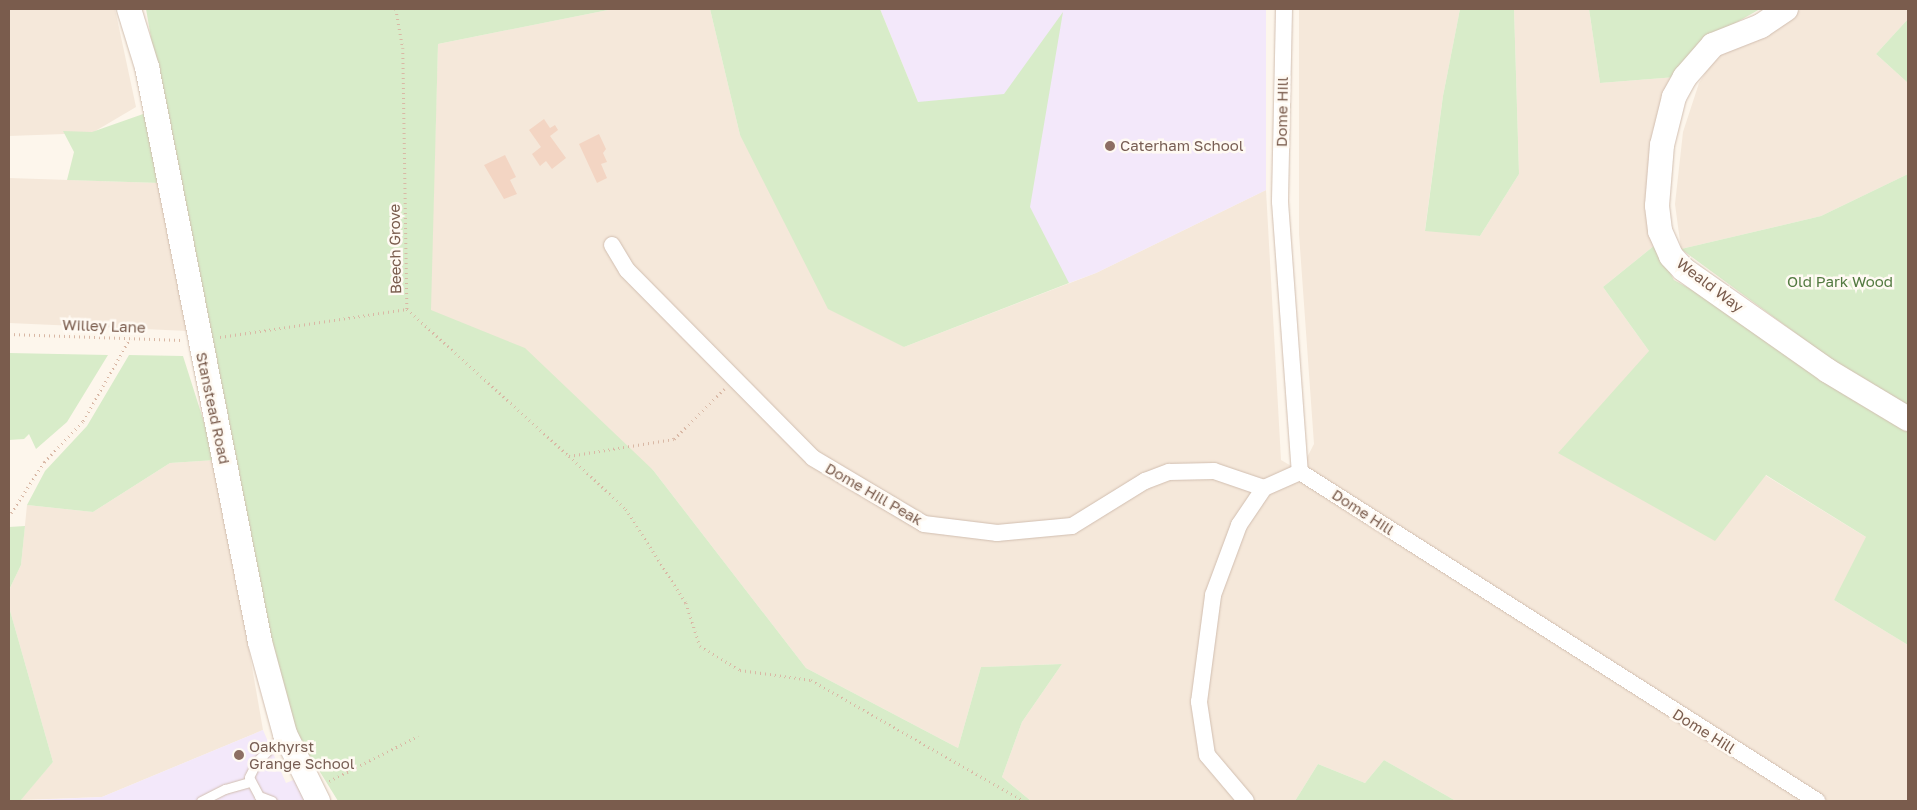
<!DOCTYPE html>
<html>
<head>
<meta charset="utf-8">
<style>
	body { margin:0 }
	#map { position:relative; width:1917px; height:810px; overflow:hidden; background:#fdf6ec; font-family:"Golos Text",sans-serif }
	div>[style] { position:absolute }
	.residential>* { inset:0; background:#f5e8da }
	.education>* { inset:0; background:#f3e8fa }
	.green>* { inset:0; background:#d8ecc9 }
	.building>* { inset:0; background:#f3d5c3 }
	.path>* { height:2.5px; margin-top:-1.25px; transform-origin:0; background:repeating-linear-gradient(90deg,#d9b8a5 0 1px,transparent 0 5px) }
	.roads { filter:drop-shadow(0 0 1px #d1beb0) drop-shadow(0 0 1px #d1beb0) }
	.lane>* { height:9px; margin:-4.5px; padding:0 4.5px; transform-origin:4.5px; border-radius:4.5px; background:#fff }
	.street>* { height:16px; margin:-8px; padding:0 8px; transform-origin:8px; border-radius:8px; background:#fff }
	.secondary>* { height:24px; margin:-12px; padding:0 12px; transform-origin:12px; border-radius:12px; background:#fff }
	.dots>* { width:14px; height:14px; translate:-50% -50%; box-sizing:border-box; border:2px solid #fffaf3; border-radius:50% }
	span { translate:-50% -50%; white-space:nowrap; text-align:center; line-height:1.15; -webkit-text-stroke:5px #fffaf3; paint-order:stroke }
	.street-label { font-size:15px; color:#7a5c4d }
	.education-label { font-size:15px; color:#785e54 }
	.left { translate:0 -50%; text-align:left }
	.park-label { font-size:15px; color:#537a41 }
	.frame { position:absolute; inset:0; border:10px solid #7a5c4d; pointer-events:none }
</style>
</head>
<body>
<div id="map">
	<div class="residential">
		<div style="clip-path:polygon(9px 9px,115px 9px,136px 107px,92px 133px,9px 136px)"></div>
		<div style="clip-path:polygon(613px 9px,710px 9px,740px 135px,904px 347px,1096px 273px,1266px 190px,1281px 460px,1300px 471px,1314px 444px,1299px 234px,1299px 9px,1460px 9px,1443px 96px,1425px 230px,1480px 236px,1519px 174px,1514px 9px,1589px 9px,1600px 83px,1676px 77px,1652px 132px,1649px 197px,1655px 245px,1603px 287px,1649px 351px,1765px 475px,1869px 539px,1834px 600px,1908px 645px,1908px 801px,1456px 801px,1384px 760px,1365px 783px,1318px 764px,1295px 801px,1031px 801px,1002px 777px,1022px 722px,1062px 664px,981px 667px,958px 748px,806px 668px,653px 470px,430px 310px,438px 44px)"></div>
		<div style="clip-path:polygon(1802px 9px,1908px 9px,1908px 19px,1876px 54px,1908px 83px,1908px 174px,1821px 216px,1681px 249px,1675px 204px,1683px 132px,1699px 83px,1714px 59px)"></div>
		<div style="clip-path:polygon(9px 178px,160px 183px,188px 331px,9px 323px)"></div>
		<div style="clip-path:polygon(216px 460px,263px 730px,102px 797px,20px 800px,53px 762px,9px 607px,9px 590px,21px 565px,27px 505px,93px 512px,170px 463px)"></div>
	</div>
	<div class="education">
		<div style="clip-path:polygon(880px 9px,1266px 9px,1266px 190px,1096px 273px,1069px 283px,918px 102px)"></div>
		<div style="clip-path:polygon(263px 730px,286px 783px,296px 779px,309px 801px,9px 801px,102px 797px)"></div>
	</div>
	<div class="green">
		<div style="clip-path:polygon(146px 9px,613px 9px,438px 44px,431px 310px,525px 348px,653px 470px,806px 668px,958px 748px,981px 667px,1062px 664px,1022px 722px,1002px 777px,1031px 801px,338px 801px,294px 730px,250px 560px,160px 183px,67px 180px,74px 152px,63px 131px,92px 132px,163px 107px)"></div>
		<div style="clip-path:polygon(710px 9px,880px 9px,918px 102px,1004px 94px,1063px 12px,1030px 207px,1069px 283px,904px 347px,828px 309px,740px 135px)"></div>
		<div style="clip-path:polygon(1460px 9px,1514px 9px,1519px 174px,1480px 236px,1425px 231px,1443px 96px)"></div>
		<div style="clip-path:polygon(1589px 9px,1760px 9px,1697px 45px,1676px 77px,1600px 83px)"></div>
		<div style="clip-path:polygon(1908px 19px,1908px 83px,1876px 54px)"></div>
		<div style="clip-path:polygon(1908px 174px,1908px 416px,1681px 249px,1821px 216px)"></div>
		<div style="clip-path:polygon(1655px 245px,1674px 280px,1732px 312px,1908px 429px,1908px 645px,1834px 600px,1866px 537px,1766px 475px,1715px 541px,1558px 453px,1649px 351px,1603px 287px)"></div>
		<div style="clip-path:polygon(9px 353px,108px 355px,67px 422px,36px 449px,29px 434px,24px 439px,9px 440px)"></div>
		<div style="clip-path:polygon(129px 355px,183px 356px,216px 460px,170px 463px,93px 512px,27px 505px,45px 471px,87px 426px)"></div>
		<div style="clip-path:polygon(25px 526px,21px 565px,9px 590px,9px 527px)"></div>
		<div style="clip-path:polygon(9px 607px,53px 762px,20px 801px,9px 801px)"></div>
		<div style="clip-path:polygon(1384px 760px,1456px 801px,1295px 801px,1318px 764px,1365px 783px)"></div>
	</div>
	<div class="building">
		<div style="clip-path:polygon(544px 119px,550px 128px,555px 125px,558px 130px,550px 136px,566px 158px,552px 169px,546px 161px,540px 166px,532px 154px,541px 147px,529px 130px)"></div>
		<div style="clip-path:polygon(599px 134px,606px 149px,603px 153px,607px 162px,601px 164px,607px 178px,597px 183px,579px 144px)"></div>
		<div style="clip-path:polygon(505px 155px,516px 177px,510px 180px,517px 194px,504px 199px,484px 165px)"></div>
	</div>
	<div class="path">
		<div style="left:396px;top:9px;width:40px;rotate:80deg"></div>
		<div style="left:403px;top:48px;width:261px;rotate:89.1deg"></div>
		<div style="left:407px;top:309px;width:219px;rotate:42.2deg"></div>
		<div style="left:569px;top:456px;width:106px;rotate:-9.2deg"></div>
		<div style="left:674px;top:439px;width:71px;rotate:-45deg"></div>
		<div style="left:9px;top:334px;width:173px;rotate:2deg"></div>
		<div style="left:220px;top:337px;width:189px;rotate:-8.5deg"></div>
		<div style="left:569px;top:456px;width:78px;rotate:42.9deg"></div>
		<div style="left:626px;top:509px;width:112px;rotate:57.4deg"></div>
		<div style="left:686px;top:603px;width:45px;rotate:72deg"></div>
		<div style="left:700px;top:646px;width:47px;rotate:31deg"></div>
		<div style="left:740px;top:670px;width:72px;rotate:8deg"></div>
		<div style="left:811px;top:680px;width:245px;rotate:29.6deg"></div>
		<div style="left:11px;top:513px;width:61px;rotate:-57.1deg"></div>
		<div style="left:44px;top:462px;width:57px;rotate:-46.4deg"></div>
		<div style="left:83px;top:421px;width:95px;rotate:-60.5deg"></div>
		<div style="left:329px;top:781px;width:100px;rotate:-26.8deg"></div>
	</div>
	<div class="roads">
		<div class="lane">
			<div style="left:201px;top:801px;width:27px;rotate:-27deg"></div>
			<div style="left:225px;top:789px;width:25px;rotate:-16deg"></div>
			<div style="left:272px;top:801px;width:14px;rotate:-159deg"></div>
			<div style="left:259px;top:796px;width:21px;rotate:-118deg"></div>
			<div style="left:249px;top:777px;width:18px;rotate:-63deg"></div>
			<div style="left:257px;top:761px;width:37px;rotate:-44deg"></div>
		</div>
		<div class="street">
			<div style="left:1284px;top:9px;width:193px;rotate:91.2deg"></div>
			<div style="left:1280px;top:202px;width:271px;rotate:85.8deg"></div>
			<div style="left:1300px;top:472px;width:613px;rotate:32.47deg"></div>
			<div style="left:612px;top:245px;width:29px;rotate:59deg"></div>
			<div style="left:627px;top:270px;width:264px;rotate:45.3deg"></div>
			<div style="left:813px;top:458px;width:129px;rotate:30.7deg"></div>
			<div style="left:924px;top:524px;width:74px;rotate:7deg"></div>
			<div style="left:997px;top:533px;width:75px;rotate:-5.3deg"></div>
			<div style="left:1072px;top:526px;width:86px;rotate:-31.7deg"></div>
			<div style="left:1145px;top:481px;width:26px;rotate:-21deg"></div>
			<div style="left:1169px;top:472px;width:45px;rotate:-1.3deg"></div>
			<div style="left:1214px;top:471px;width:53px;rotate:18.8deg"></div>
			<div style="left:1264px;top:488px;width:39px;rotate:-24deg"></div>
			<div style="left:1246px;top:801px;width:60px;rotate:-130.3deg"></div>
			<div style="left:1207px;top:755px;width:54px;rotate:-98.6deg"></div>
			<div style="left:1199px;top:702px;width:108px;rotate:-82.5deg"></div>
			<div style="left:1213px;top:595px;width:75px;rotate:-69.6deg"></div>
			<div style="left:1239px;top:525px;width:45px;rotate:-56deg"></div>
		</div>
		<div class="secondary">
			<div style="left:129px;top:9px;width:61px;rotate:72.8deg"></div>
			<div style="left:147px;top:67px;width:586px;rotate:78.88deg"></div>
			<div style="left:260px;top:642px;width:95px;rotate:74.8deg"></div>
			<div style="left:285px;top:734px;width:75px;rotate:63.8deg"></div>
			<div style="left:1786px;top:9px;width:30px;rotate:146deg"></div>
			<div style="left:1761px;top:26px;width:52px;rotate:158.4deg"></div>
			<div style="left:1713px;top:45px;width:43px;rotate:131.2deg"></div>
			<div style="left:1685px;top:77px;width:23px;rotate:119deg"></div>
			<div style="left:1674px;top:97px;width:49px;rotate:104deg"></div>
			<div style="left:1662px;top:145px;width:61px;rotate:94.7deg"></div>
			<div style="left:1657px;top:206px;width:25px;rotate:83deg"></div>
			<div style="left:1660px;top:231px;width:27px;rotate:66deg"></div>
			<div style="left:1671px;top:256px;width:18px;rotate:47deg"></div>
			<div style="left:1683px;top:269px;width:177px;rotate:35.1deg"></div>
			<div style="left:1828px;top:371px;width:93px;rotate:31deg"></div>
		</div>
	</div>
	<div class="dots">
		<div style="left:1110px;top:146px;background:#8d6e63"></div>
		<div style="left:239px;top:755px;background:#8d6e63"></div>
	</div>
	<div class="street-label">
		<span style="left:1282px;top:112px;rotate:-89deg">Dome Hill</span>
		<span style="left:395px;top:249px;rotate:-91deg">Beech Grove</span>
		<span style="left:1710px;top:285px;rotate:37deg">Weald Way</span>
		<span style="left:104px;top:326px;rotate:2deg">Willey Lane</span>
		<span style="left:213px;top:408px;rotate:78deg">Stanstead Road</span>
		<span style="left:874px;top:494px;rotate:30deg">Dome Hill Peak</span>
		<span style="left:1363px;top:512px;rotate:33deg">Dome Hill</span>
		<span style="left:1704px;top:731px;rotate:32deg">Dome Hill</span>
	</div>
	<div class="education-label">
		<span class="left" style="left:1120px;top:146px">Caterham School</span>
		<span class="left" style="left:249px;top:755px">Oakhyrst<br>Grange School</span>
	</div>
	<div class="park-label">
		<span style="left:1840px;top:282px">Old Park Wood</span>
	</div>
	<div class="frame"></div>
</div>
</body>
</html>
